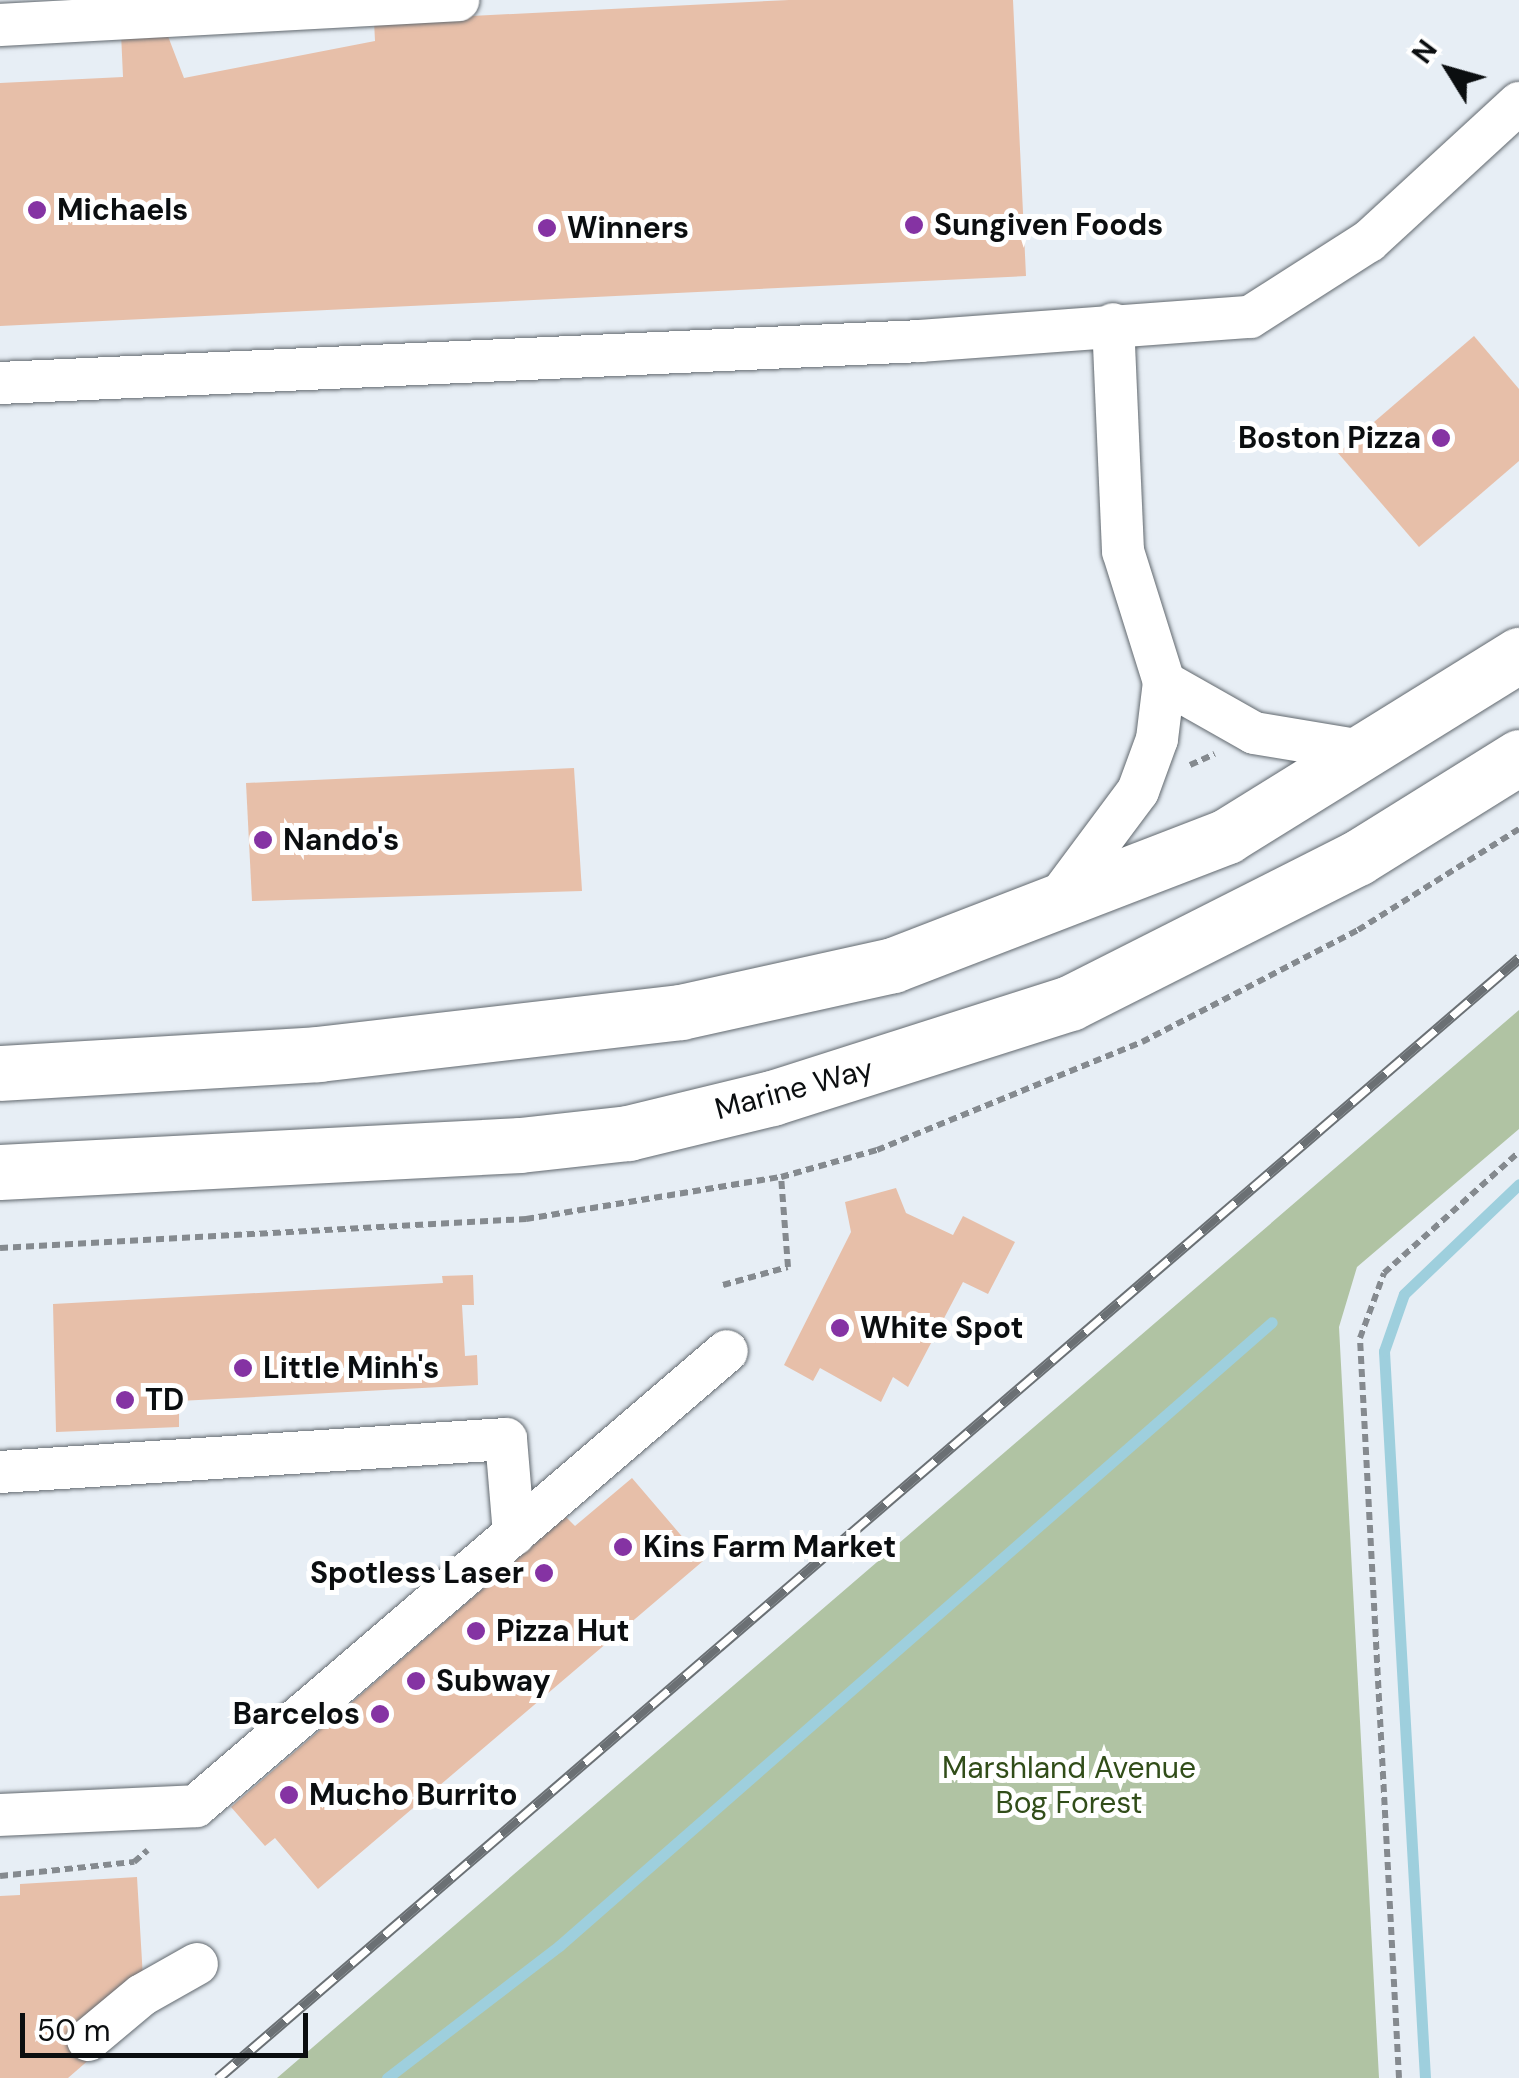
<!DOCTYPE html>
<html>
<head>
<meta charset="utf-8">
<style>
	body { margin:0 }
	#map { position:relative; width:1519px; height:2078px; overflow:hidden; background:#e7eef5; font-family:"DM Sans",sans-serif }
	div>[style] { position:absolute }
	.green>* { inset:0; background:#b0c3a3 }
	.stream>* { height:11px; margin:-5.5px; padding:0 5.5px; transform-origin:5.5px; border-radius:5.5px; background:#9ecfdd }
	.building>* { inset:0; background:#e7bfa9 }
	.path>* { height:6px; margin-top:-3px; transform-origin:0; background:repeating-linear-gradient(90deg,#858a8f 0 8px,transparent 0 13px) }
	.roads { filter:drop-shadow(0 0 2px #62696f) drop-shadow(0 0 2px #62696f) }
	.minor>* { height:42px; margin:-21px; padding:0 21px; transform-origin:21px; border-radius:21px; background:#fff }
	.major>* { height:55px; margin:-27.5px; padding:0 27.5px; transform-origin:27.5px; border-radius:27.5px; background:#fff }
	.rail>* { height:11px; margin-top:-5.5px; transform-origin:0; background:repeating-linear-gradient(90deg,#fff 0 22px,#6b7074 0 44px); box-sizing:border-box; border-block:2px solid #6b7074 }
	.dots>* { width:28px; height:28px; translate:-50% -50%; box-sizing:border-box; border:5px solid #fff; border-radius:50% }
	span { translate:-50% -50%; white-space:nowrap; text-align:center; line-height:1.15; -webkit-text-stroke:10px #fff; paint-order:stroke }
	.poi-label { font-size:30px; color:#0b0e10; font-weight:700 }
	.left { translate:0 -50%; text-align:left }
	.right { translate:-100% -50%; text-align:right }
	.street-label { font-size:30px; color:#0b0e10 }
	.park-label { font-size:30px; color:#314d19 }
	.north { position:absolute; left:1399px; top:20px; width:100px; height:100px; -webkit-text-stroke:8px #fff; paint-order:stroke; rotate:307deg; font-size:28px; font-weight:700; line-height:40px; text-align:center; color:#0b0e10 }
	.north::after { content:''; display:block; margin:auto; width:35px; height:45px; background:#0b0e10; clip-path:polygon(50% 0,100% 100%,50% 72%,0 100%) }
	.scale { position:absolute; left:20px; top:2013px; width:288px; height:45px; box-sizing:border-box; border:5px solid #0b0e10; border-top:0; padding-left:12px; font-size:30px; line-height:35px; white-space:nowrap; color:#0b0e10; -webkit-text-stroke:8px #fff; paint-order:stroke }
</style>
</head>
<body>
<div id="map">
	<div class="green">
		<div style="clip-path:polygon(1519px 1010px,1519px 1129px,1357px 1267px,1339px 1327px,1379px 2078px,277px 2078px)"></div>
	</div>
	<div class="stream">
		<div style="left:387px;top:2078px;width:217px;rotate:-37.5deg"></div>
		<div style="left:559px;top:1946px;width:947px;rotate:-41.19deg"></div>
		<div style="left:1425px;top:2078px;width:728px;rotate:-93.23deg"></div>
		<div style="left:1384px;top:1351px;width:60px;rotate:-70.7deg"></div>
		<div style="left:1404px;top:1294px;width:159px;rotate:-43.7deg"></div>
	</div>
	<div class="building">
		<div style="clip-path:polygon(789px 0,1013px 0,1026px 276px,0 326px,0 83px,123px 77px,121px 33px,166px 31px,184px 78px,375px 41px,374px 21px)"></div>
		<div style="clip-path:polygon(1474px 336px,1519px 389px,1519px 461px,1419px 547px,1338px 453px)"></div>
		<div style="clip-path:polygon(574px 768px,582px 891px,252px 901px,246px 783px)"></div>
		<div style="clip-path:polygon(896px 1188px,906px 1213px,953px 1235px,963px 1216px,1015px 1242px,988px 1294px,963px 1282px,908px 1387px,893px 1377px,881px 1402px,820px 1368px,813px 1381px,784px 1365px,851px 1232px,845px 1202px)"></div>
		<div style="clip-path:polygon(473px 1275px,474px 1305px,462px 1305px,465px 1356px,477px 1355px,478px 1385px,179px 1401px,179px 1427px,56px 1432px,53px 1304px,443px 1283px,442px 1276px)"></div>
		<div style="clip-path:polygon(632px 1478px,703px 1561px,318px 1889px,275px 1838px,265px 1846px,231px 1807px,566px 1517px,575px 1526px)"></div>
		<div style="clip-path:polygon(137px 1877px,143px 1978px,99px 2051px,68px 2078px,0 2078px,0 1896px,20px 1895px,20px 1884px)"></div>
	</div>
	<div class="path">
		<div style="left:1190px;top:765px;width:27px;rotate:-24deg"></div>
		<div style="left:0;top:1248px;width:527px;rotate:-3.16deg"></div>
		<div style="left:526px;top:1219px;width:258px;rotate:-9.4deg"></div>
		<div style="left:781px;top:1177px;width:100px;rotate:-15.7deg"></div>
		<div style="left:877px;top:1150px;width:286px;rotate:-22.2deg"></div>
		<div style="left:1142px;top:1042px;width:243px;rotate:-27.4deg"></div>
		<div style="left:1358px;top:930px;width:190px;rotate:-32.1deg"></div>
		<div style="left:723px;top:1285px;width:67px;rotate:-15.5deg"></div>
		<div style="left:788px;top:1267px;width:90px;rotate:-94.4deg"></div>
		<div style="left:0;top:1876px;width:135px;rotate:-6deg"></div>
		<div style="left:134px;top:1862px;width:18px;rotate:-41deg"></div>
		<div style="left:1399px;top:2078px;width:741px;rotate:-93.02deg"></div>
		<div style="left:1360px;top:1338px;width:69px;rotate:-69.7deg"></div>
		<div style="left:1384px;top:1273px;width:181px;rotate:-41.9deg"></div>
	</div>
	<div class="roads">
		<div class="minor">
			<div style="left:0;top:25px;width:459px;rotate:-3.1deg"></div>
			<div style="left:0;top:383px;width:921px;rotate:-2.61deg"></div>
			<div style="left:920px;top:341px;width:331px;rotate:-4.2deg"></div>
			<div style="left:1250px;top:317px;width:141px;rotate:-32.6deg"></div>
			<div style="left:1369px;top:241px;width:204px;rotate:-42.6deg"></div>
			<div style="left:1164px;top:682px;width:103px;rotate:29.5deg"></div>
			<div style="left:1254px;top:733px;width:117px;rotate:9.4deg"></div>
			<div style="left:1053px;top:905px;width:142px;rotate:-53.3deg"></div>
			<div style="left:1138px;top:791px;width:55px;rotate:-69.9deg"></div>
			<div style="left:1157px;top:739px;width:57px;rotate:-83deg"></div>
			<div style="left:1164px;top:682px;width:137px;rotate:-107.4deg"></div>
			<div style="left:1123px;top:551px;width:227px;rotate:-92.5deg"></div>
			<div style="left:0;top:1472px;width:507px;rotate:-3.73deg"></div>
			<div style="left:506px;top:1439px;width:96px;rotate:85.2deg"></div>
			<div style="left:0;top:1815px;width:196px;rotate:-2.6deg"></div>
			<div style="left:196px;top:1806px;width:699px;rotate:-40.59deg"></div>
			<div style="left:88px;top:2040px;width:70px;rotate:-39.8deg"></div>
			<div style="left:142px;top:1995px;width:63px;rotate:-29.4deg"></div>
		</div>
		<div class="major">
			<div style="left:0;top:1073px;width:319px;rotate:-3.4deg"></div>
			<div style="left:318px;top:1054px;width:365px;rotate:-6.6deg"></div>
			<div style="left:681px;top:1012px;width:217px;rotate:-12.5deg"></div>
			<div style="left:893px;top:965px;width:358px;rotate:-21.1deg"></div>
			<div style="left:1227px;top:836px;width:344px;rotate:-31.8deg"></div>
			<div style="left:0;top:1172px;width:521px;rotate:-2.97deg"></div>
			<div style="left:520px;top:1145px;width:109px;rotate:-6.3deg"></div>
			<div style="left:628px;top:1133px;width:148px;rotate:-13.7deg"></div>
			<div style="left:772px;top:1098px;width:313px;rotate:-17.7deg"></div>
			<div style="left:1070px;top:1003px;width:322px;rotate:-26.8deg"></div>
			<div style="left:1357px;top:858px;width:191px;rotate:-31.9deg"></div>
		</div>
	</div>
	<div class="rail">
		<div style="left:218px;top:2078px;width:1717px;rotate:-40.72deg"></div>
	</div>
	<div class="dots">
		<div style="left:37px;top:210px;background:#8533a3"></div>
		<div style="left:914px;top:225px;background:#8533a3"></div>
		<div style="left:547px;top:228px;background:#8533a3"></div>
		<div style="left:1441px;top:438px;background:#8533a3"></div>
		<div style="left:263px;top:840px;background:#8533a3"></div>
		<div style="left:840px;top:1328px;background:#8533a3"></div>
		<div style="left:243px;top:1368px;background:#8533a3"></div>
		<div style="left:125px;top:1400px;background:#8533a3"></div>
		<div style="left:623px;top:1547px;background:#8533a3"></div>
		<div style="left:544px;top:1573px;background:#8533a3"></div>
		<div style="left:476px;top:1631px;background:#8533a3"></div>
		<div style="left:416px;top:1681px;background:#8533a3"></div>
		<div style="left:380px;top:1714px;background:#8533a3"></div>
		<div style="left:289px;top:1795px;background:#8533a3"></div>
	</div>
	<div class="poi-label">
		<span class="left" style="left:57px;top:210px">Michaels</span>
		<span class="left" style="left:934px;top:225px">Sungiven Foods</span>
		<span class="left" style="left:567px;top:228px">Winners</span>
		<span class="right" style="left:1421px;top:438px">Boston Pizza</span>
		<span class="left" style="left:283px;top:840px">Nando's</span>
		<span class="left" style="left:860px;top:1328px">White Spot</span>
		<span class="left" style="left:263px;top:1368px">Little Minh's</span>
		<span class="left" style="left:145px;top:1400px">TD</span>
		<span class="left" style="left:643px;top:1547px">Kins Farm Market</span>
		<span class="right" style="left:524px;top:1573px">Spotless Laser</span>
		<span class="left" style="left:496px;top:1631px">Pizza Hut</span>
		<span class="left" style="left:436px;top:1681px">Subway</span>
		<span class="right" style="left:360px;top:1714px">Barcelos</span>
		<span class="left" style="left:309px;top:1795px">Mucho Burrito</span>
	</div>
	<div class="street-label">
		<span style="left:794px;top:1089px;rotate:-15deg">Marine Way</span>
	</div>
	<div class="park-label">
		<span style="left:1069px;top:1785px">Marshland Avenue<br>Bog Forest</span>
	</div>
	<div class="north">N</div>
	<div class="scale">50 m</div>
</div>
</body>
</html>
